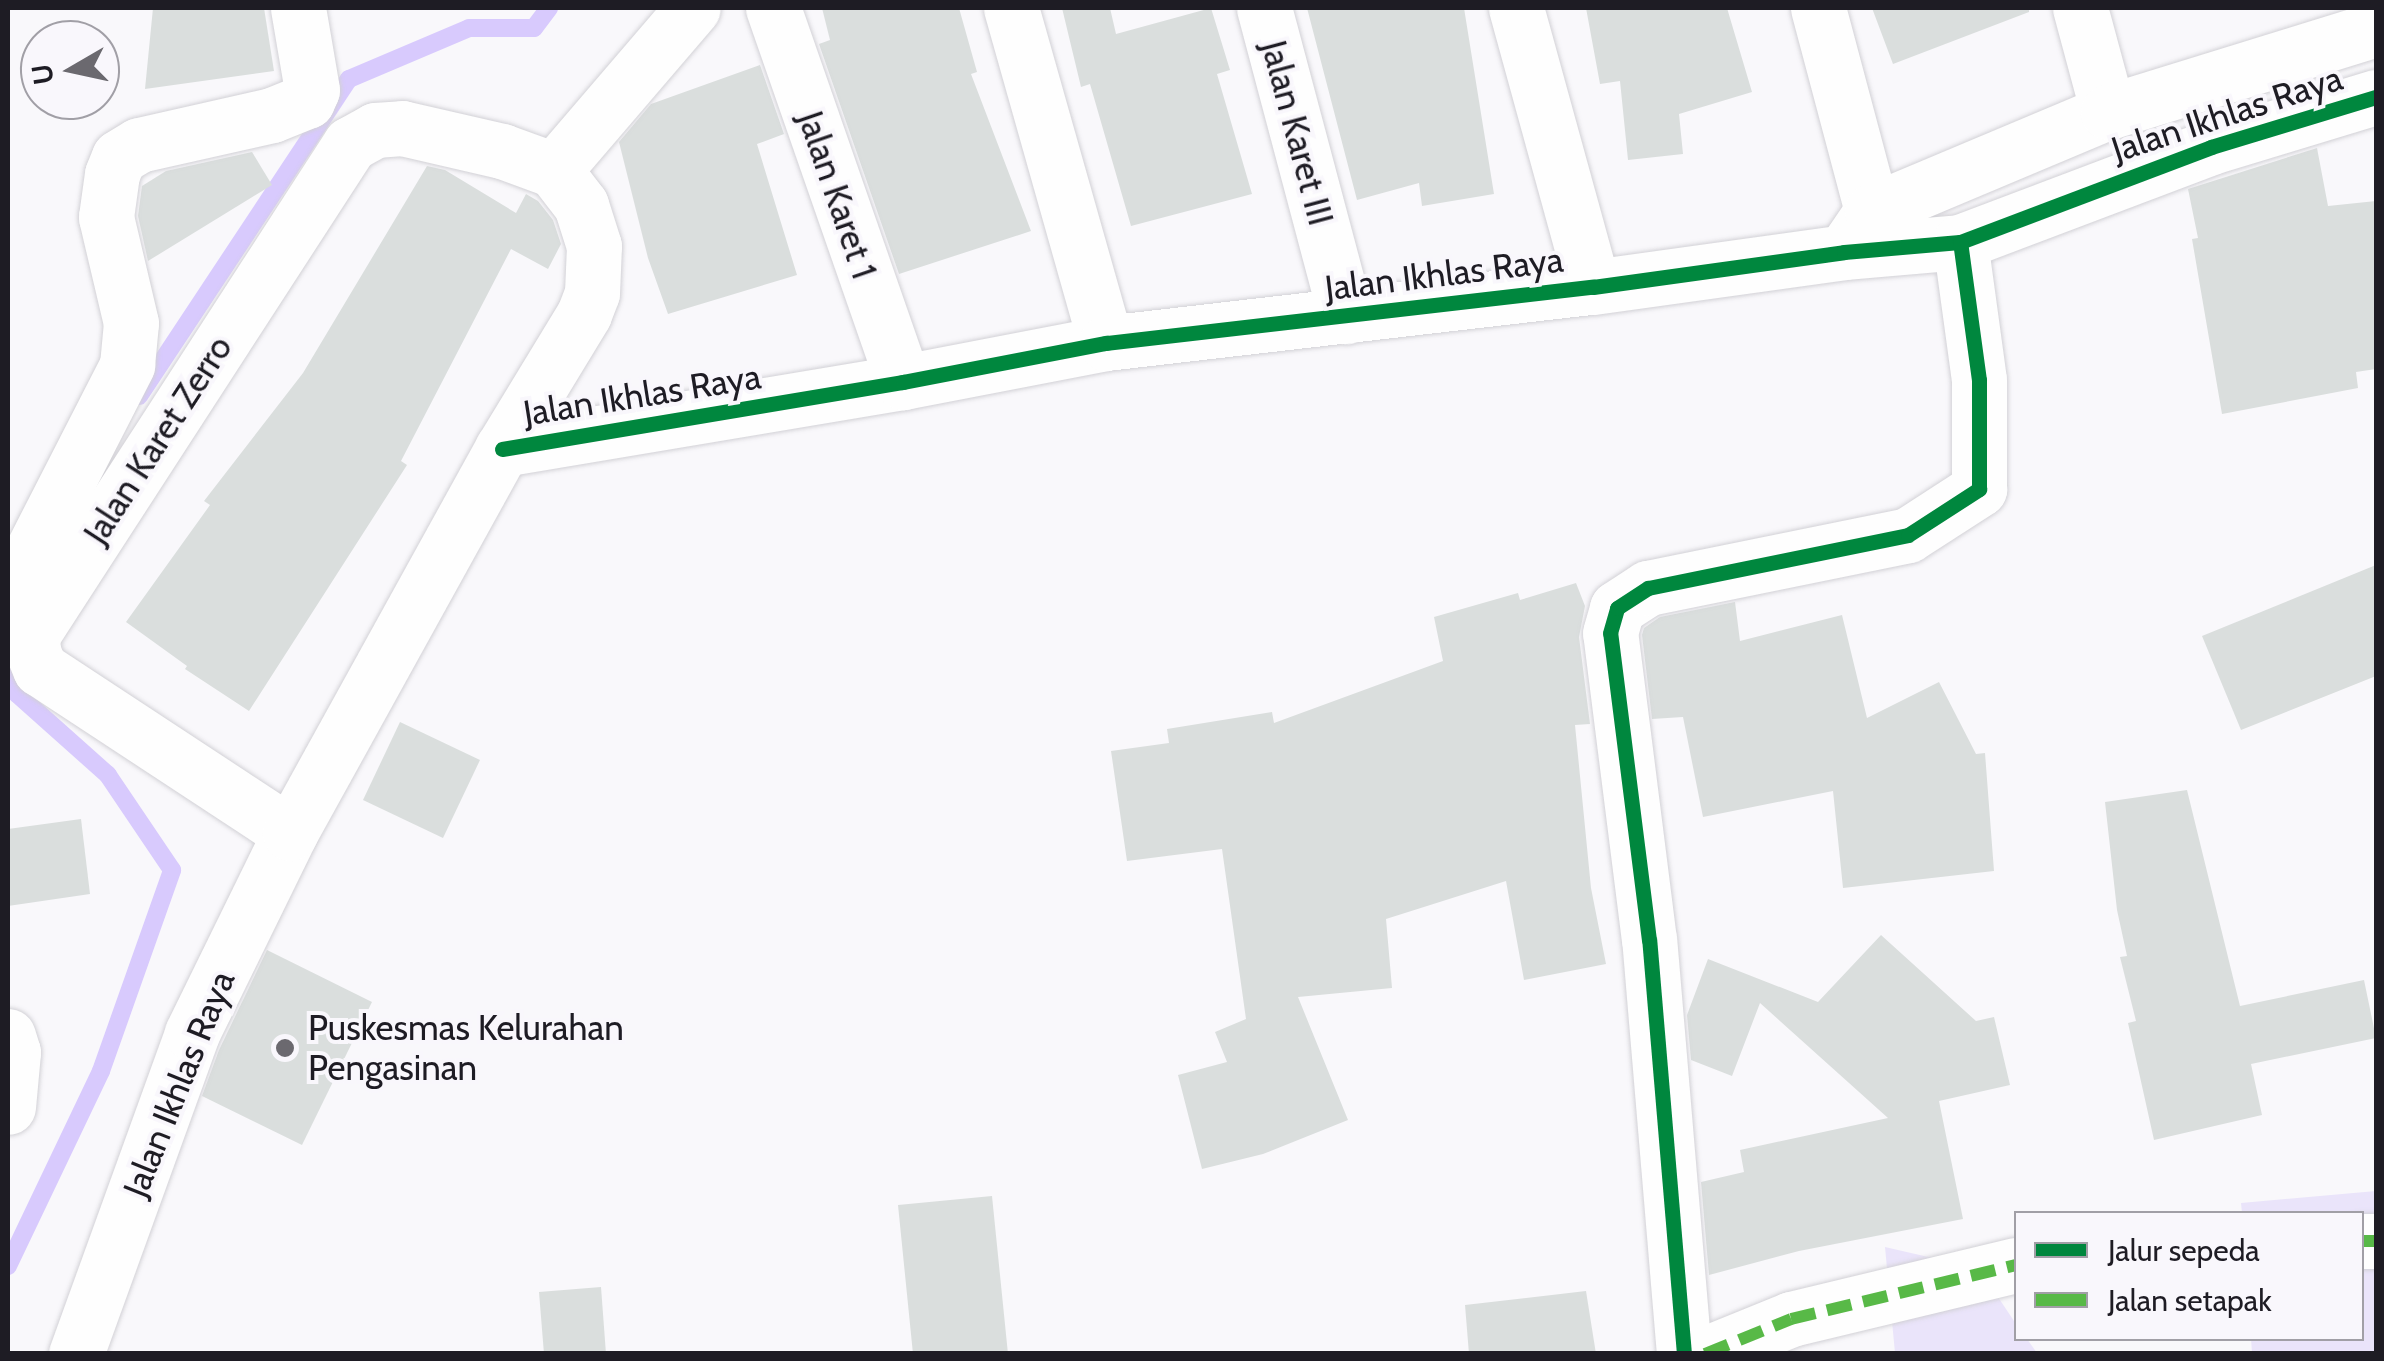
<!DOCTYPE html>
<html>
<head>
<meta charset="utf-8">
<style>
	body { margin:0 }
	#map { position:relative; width:2384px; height:1361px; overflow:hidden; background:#f9f8fb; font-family:Cabin,sans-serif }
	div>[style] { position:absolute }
	.green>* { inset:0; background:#eae4fa }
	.stream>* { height:18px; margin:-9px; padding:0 9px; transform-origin:9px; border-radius:9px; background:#d8cafd }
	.building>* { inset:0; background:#dadedd }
	.roads { filter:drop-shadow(0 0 2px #d2d1d6) drop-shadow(0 0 2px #d2d1d6) }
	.street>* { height:55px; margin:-27.5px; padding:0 27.5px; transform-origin:27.5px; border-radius:27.5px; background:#fefefe }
	.quiet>* { height:12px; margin-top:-6px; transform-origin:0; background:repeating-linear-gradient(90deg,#58b947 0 25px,transparent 0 37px) }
	.cycleway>* { height:15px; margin:-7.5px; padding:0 7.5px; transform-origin:7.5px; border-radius:7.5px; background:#00873e }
	.dots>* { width:28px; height:28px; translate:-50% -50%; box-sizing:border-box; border:5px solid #f9f7fc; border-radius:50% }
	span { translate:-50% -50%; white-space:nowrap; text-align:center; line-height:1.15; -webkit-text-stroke:8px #f9f7fc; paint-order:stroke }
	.street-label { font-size:35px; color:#1e1c24 }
	.poi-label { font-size:35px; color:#1e1c24 }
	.left { translate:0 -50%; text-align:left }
	.frame { position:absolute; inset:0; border:10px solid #1e1c24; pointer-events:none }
	.legend { position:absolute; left:2014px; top:1211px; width:350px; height:130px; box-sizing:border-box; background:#f9f7fc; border:2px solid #a19fa6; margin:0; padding:12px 18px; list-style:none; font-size:30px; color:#1e1c24 }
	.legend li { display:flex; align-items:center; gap:20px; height:50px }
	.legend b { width:50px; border:2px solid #a19fa6 }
	.north { position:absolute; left:20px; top:20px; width:100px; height:100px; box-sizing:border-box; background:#f9f7fc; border:2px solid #a19fa6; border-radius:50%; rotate:261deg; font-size:28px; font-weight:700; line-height:40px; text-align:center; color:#1e1c24 }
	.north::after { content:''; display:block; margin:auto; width:35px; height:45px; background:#6b696f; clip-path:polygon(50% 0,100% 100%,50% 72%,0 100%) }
</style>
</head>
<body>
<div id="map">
	<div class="green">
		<div style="clip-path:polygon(2376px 1191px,2376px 1353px,2252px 1353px,2251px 1339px,2362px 1338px,2362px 1214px,2242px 1213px,2241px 1203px)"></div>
		<div style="clip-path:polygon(1885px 1247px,1937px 1259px,1996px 1294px,2016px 1324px,2016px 1338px,2027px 1339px,2037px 1353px,1895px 1353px)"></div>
	</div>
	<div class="stream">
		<div style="left:139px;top:396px;width:380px;rotate:-56.5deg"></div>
		<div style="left:349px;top:79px;width:130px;rotate:-23deg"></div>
		<div style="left:469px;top:28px;width:65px"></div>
		<div style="left:534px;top:28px;width:25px;rotate:-53deg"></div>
		<div style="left:8px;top:1266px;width:216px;rotate:-64.5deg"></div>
		<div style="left:101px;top:1071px;width:213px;rotate:-70.5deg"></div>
		<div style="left:172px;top:870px;width:115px;rotate:-124deg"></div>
		<div style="left:108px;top:775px;width:122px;rotate:-138.3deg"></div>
		<div style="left:17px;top:694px;width:34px;rotate:-97deg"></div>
	</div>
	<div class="building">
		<div style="clip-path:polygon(153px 8px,264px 8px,274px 71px,145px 89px)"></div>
		<div style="clip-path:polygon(822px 8px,959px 8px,977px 72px,971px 74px,1031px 231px,899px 274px,819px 44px,830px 40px)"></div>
		<div style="clip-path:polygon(1062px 8px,1110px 8px,1116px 34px,1211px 8px,1230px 70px,1217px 74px,1252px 194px,1131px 226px,1090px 84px,1081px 87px)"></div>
		<div style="clip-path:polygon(1307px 8px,1464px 8px,1494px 194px,1422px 206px,1419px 183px,1357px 200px)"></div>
		<div style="clip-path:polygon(1586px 8px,1727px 8px,1752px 92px,1679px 114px,1683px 154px,1628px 160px,1620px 81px,1600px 84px)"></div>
		<div style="clip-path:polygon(1872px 8px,2029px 8px,2029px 12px,1893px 64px)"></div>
		<div style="clip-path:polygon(760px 65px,784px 134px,757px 144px,797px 275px,668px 314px,648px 258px,619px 142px,651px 104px)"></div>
		<div style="clip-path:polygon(2317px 148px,2328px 206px,2376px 201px,2376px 369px,2356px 372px,2358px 388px,2222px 414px,2192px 239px,2198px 238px,2188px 189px)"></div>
		<div style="clip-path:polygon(252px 152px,272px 185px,148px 261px,138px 216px,142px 186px,166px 171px)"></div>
		<div style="clip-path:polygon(427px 166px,445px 170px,516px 213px,526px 194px,538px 201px,553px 220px,561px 244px,548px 269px,511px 249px,401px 461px,407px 465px,249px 711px,185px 669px,187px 666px,126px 622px,210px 505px,204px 501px,303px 373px)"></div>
		<div style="clip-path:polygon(2376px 565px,2376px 676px,2241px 730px,2202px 636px)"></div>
		<div style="clip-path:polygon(1576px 583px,1585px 606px,1579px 637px,1590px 724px,1575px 725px,1591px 888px,1606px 964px,1524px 980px,1506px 881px,1386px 919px,1392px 988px,1298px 997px,1348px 1120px,1263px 1154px,1202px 1169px,1178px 1075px,1227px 1062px,1215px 1032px,1246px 1019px,1222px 849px,1127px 861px,1111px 751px,1169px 743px,1167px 729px,1272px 712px,1274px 723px,1443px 661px,1434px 617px,1518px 593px,1520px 600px)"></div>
		<div style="clip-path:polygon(1735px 602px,1740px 641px,1842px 615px,1867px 718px,1939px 682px,1976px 754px,1985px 753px,1994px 871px,1843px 888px,1833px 791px,1703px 817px,1683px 717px,1652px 719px,1642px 635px,1644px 628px,1660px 617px)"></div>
		<div style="clip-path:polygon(400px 722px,480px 760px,443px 838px,363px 800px)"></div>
		<div style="clip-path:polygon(2187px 790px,2240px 1006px,2364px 980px,2376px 1038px,2251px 1064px,2262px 1115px,2154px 1140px,2128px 1023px,2136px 1021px,2120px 957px,2127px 956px,2117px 910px,2105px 802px)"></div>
		<div style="clip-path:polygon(81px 819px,90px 894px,8px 906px,8px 829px)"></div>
		<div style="clip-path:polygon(1881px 935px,1976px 1021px,1994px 1017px,2010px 1085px,1939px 1101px,1963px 1219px,1799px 1251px,1709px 1275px,1701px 1182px,1744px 1172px,1740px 1150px,1888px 1118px,1760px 1003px,1732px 1076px,1691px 1060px,1687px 1015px,1708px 959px,1818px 1002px)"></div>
		<div style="clip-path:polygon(267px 950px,372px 1002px,302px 1145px,202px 1096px,219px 1050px)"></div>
		<div style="clip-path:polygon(992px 1196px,1008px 1354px,913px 1354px,898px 1205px)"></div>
		<div style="clip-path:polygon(601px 1287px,606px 1354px,544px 1354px,539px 1292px)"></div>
		<div style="clip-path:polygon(1586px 1291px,1596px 1354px,1469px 1354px,1465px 1305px)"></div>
	</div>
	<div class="roads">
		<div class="street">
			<div style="left:773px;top:8px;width:396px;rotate:70.8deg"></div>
			<div style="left:1011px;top:8px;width:348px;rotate:74.2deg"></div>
			<div style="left:1264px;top:8px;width:319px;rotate:75.1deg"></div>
			<div style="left:1516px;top:8px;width:289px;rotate:74.6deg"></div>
			<div style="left:1818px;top:8px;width:210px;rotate:75.1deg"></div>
			<div style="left:2080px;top:8px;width:108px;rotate:74.9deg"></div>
			<div style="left:554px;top:170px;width:213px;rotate:-49.4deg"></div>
			<div style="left:1844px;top:252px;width:50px;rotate:-55.7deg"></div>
			<div style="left:1872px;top:211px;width:256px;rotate:-22.8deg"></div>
			<div style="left:2108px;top:112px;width:281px;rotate:-17.2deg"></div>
			<div style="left:502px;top:449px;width:407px;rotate:-9.5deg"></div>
			<div style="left:903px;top:382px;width:207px;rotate:-10.9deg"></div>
			<div style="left:1106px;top:343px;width:490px;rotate:-6.6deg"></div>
			<div style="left:1593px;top:287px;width:253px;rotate:-7.9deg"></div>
			<div style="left:1844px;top:252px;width:116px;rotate:-4.9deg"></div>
			<div style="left:1960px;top:242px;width:268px;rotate:-20.7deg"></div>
			<div style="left:2211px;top:147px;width:172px;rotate:-16.9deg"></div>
			<div style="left:8px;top:598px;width:262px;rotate:-62.9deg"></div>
			<div style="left:127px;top:365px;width:42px;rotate:-84.6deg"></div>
			<div style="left:131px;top:323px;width:109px;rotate:-103.3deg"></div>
			<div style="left:106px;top:217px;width:43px;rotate:-82.1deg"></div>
			<div style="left:112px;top:174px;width:18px;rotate:-68deg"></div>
			<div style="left:119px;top:157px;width:23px;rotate:-31deg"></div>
			<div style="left:139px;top:145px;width:136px;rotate:-12.7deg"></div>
			<div style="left:272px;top:115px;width:38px;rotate:-22deg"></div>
			<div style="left:307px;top:101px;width:12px;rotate:-66deg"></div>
			<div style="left:312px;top:90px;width:83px;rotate:-99.7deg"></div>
			<div style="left:290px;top:833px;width:299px;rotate:-146.7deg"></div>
			<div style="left:40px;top:669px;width:18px;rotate:-112deg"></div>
			<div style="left:33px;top:652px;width:17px;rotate:-93deg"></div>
			<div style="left:32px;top:635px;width:585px;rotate:-57.07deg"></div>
			<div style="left:350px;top:144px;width:29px;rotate:-29deg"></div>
			<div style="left:375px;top:130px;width:27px;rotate:-4deg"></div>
			<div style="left:402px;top:128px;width:103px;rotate:13deg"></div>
			<div style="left:502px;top:151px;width:55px;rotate:20.1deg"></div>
			<div style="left:8px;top:1036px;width:17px;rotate:73deg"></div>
			<div style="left:13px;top:1052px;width:55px;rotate:95.2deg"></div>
			<div style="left:2362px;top:1241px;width:14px"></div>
			<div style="left:76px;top:1354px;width:341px;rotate:-70.1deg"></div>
			<div style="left:192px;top:1033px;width:223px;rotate:-63.9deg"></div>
			<div style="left:290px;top:833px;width:439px;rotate:-61.1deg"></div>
			<div style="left:502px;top:449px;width:158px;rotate:-58.7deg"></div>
			<div style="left:584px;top:314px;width:22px;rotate:-69deg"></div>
			<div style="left:592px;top:293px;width:47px;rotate:-87.6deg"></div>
			<div style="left:594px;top:246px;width:43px;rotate:-107.6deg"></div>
			<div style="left:581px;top:205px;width:44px;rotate:-127.6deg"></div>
			<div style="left:1684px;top:1354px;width:415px;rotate:-94.8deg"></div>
			<div style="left:1649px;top:940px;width:309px;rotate:-97.2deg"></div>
			<div style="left:1610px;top:633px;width:26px;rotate:-74deg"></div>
			<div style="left:1617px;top:608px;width:37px;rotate:-33deg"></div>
			<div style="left:1648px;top:588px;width:265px;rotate:-11.5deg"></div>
			<div style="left:1908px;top:535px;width:85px;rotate:-32.9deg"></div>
			<div style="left:1979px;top:489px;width:109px;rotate:-90deg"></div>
			<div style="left:1979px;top:380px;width:139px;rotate:-97.8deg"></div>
			<div style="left:1705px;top:1354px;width:93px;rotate:-22.1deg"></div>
			<div style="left:1791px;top:1319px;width:231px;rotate:-13.5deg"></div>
		</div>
	</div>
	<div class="quiet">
		<div style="left:2362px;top:1241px;width:14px"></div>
		<div style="left:1705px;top:1354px;width:93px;rotate:-22.1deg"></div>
		<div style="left:1791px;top:1319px;width:231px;rotate:-13.5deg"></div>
	</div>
	<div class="cycleway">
		<div style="left:502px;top:449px;width:407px;rotate:-9.5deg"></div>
		<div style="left:903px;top:382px;width:207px;rotate:-10.9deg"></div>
		<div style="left:1106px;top:343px;width:490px;rotate:-6.6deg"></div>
		<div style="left:1593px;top:287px;width:253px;rotate:-7.9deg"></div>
		<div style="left:1844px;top:252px;width:116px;rotate:-4.9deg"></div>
		<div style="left:1960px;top:242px;width:268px;rotate:-20.7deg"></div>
		<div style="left:2211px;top:147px;width:172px;rotate:-16.9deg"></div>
		<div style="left:1684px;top:1354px;width:415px;rotate:-94.8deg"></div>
		<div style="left:1649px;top:940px;width:309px;rotate:-97.2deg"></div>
		<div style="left:1610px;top:633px;width:26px;rotate:-74deg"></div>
		<div style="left:1617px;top:608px;width:37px;rotate:-33deg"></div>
		<div style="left:1648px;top:588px;width:265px;rotate:-11.5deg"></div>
		<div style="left:1908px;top:535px;width:85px;rotate:-32.9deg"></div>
		<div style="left:1979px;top:489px;width:109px;rotate:-90deg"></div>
		<div style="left:1979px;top:380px;width:139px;rotate:-97.8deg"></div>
	</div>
	<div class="dots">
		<div style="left:285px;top:1048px;background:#6b696f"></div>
	</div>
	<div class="street-label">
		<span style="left:2227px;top:114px;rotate:-18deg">Jalan Ikhlas Raya</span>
		<span style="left:1297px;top:133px;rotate:75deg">Jalan Karet III</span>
		<span style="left:837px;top:195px;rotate:71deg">Jalan Karet 1</span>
		<span style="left:1444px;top:274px;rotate:-7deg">Jalan Ikhlas Raya</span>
		<span style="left:642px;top:395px;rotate:-9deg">Jalan Ikhlas Raya</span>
		<span style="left:158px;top:440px;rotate:-57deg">Jalan Karet Zerro</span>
		<span style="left:179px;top:1084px;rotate:-68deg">Jalan Ikhlas Raya</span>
	</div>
	<div class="poi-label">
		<span class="left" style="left:308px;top:1048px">Puskesmas Kelurahan<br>Pengasinan</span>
	</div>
	<div class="frame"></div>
	<ul class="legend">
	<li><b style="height:12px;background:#00873e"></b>Jalur sepeda</li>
	<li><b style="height:12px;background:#58b947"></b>Jalan setapak</li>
	</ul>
	<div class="north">U</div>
</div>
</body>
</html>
